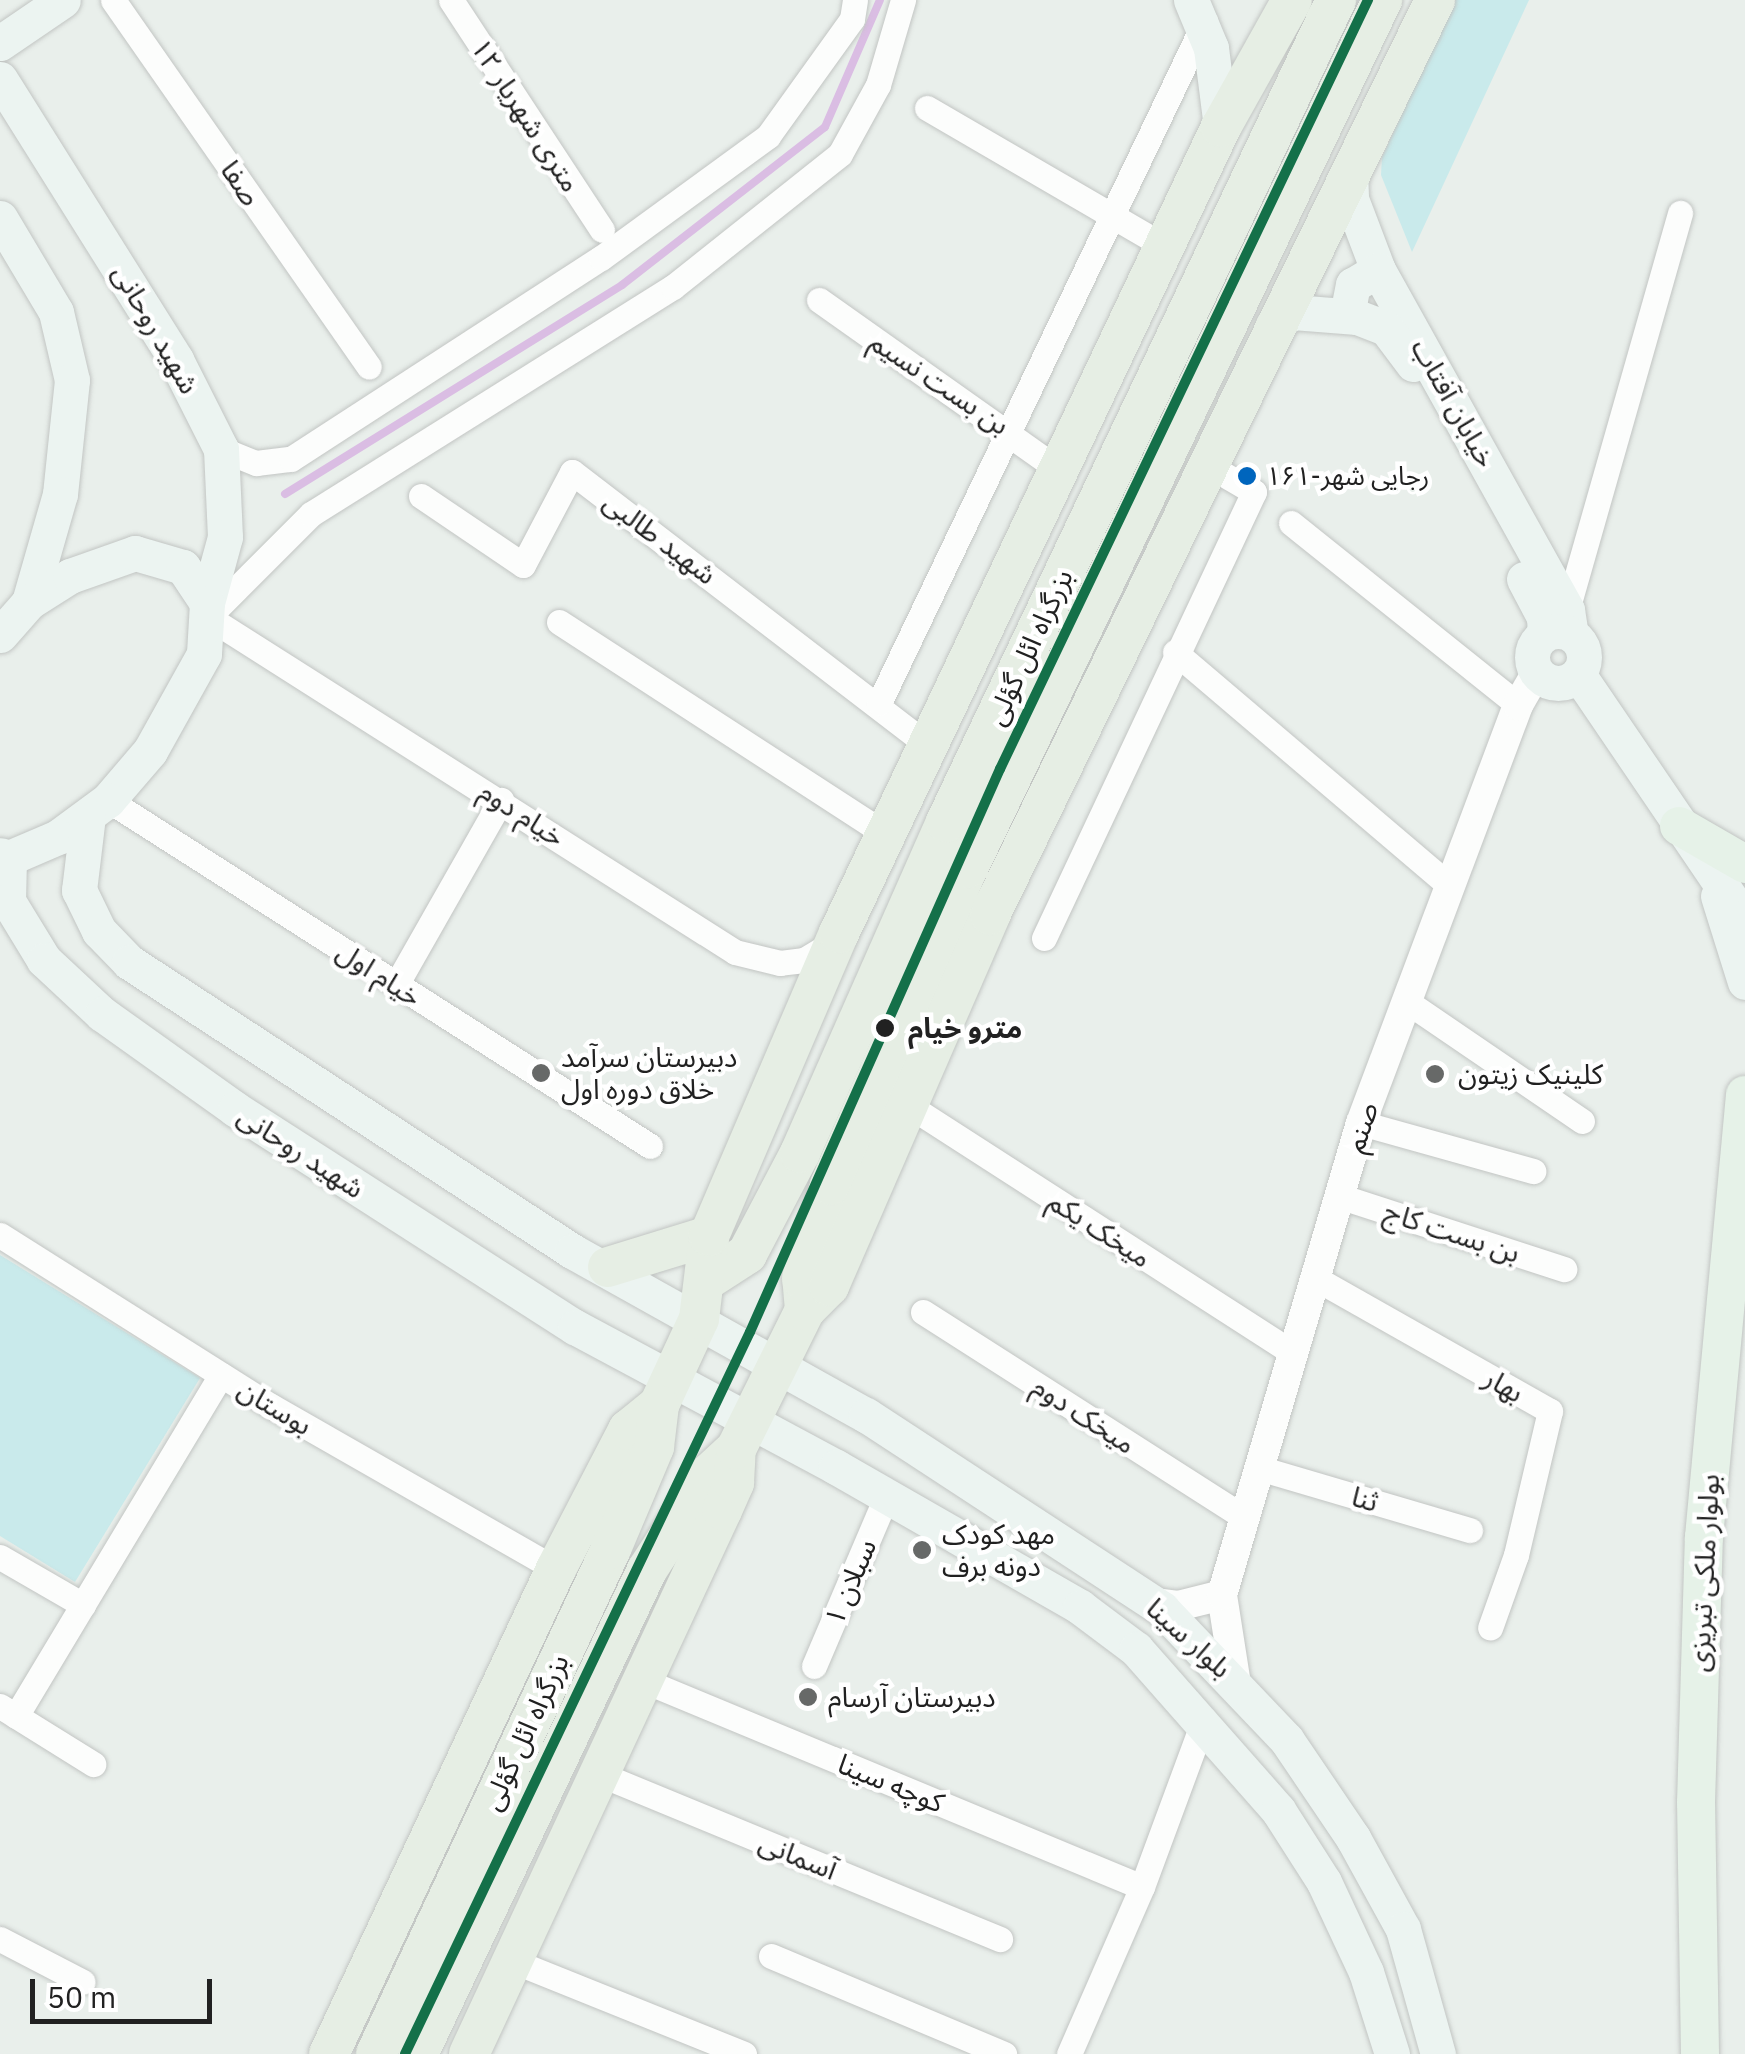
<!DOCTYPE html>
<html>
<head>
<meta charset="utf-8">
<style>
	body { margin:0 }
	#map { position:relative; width:1745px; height:2054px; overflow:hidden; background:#e9efeb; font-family:"IBM Plex Sans","Noto Sans Arabic",sans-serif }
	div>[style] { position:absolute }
	.grass>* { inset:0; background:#c9eaeb }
	.stream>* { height:8px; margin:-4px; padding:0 4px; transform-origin:4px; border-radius:4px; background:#dabde3 }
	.roads { filter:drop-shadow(0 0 2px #c2c5c3) drop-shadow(0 0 2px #c2c5c3) }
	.minor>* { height:25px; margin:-12.5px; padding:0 12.5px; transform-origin:12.5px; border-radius:12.5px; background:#fcfdfc }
	.tertiary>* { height:30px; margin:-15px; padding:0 15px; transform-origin:15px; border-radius:15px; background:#fcfdfc }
	.secondary>* { height:35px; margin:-17.5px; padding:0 17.5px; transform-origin:17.5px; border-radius:17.5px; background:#ecf4f1 }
	.secondary>.ring { margin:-17.5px; padding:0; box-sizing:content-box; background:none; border:35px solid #ecf4f1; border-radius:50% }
	.primary>* { height:38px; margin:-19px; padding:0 19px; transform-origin:19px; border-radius:19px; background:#e6f2e8 }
	.trunk>* { height:40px; margin:-20px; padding:0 20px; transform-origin:20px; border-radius:20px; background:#e6eee4 }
	.metro-1>* { height:10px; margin:-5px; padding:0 5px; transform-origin:5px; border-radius:5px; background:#147049 }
	.dots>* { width:28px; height:28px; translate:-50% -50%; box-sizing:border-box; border:5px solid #fff; border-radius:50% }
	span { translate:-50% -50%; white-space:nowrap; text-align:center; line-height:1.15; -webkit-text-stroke:9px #fff; paint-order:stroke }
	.bus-label { font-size:26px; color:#212121 }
	.left { translate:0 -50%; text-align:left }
	.street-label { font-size:28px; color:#212121 }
	.stop-label { font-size:28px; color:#212121; font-weight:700 }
	.poi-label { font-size:28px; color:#212121 }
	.scale { position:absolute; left:30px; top:1979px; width:182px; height:45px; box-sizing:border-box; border:5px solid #212121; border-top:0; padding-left:12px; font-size:30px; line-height:35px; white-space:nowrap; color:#212121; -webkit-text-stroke:8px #fff; paint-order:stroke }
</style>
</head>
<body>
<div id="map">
	<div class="grass">
		<div style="clip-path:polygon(1455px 0,1529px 0,1412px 252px,1381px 175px,1382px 157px)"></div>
		<div style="clip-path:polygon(0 1255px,200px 1378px,75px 1582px,0 1536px)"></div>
	</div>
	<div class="stream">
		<div style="left:285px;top:494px;width:397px;rotate:-31.8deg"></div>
		<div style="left:622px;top:285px;width:257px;rotate:-37.9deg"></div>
		<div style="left:825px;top:127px;width:138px;rotate:-66.6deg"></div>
	</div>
	<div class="roads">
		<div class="minor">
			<div style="left:113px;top:0;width:447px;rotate:55.1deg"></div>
			<div style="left:451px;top:0;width:275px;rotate:56.7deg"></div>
			<div style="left:927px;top:108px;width:274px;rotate:30.2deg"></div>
			<div style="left:819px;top:300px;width:293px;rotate:35.3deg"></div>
			<div style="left:221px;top:449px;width:38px;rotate:22deg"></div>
			<div style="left:256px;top:463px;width:35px;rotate:-7deg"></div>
			<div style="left:291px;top:459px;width:369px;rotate:-33deg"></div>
			<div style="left:601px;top:258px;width:207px;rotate:-36.1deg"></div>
			<div style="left:768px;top:136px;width:144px;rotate:-54.3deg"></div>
			<div style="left:852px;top:19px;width:19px;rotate:-81deg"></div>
			<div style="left:421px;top:496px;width:123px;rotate:34.1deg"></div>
			<div style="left:523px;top:565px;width:105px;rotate:-62.2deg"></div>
			<div style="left:572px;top:472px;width:449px;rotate:37.5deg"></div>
			<div style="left:1291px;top:523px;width:291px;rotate:38.7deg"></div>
			<div style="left:1567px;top:610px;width:413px;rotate:-74.1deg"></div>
			<div style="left:559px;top:622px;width:387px;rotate:33deg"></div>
			<div style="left:1175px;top:652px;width:358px;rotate:40.4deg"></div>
			<div style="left:879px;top:703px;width:756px;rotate:-64.45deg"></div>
			<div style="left:108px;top:800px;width:643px;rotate:32.55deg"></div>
			<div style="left:1044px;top:938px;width:493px;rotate:-64.8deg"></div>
			<div style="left:1254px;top:492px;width:56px;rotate:-149.7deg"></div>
			<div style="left:834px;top:942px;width:35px;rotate:149deg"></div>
			<div style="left:804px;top:960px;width:24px;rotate:173deg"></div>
			<div style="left:780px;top:963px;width:46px;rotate:-166.3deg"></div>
			<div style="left:735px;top:952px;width:624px;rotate:-147.56deg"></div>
			<div style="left:208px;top:617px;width:146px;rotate:-45deg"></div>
			<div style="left:311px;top:514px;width:427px;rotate:-32.1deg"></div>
			<div style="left:673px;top:287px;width:213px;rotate:-38.5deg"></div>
			<div style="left:840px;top:154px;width:79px;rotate:-61.2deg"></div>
			<div style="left:878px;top:85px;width:89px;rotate:-73.6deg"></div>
			<div style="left:396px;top:985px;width:213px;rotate:-60.4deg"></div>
			<div style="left:1406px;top:1001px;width:213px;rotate:34.3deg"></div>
			<div style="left:908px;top:1105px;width:458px;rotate:32.8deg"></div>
			<div style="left:1361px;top:1123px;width:179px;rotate:15.6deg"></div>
			<div style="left:1339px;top:1196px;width:237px;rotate:18deg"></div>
			<div style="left:0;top:1235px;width:320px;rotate:32.3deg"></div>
			<div style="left:271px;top:1406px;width:328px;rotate:29.8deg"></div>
			<div style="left:1315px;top:1278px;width:270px;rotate:29.5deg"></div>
			<div style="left:1550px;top:1411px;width:148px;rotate:103.3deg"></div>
			<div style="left:1516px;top:1555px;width:77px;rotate:109.6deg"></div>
			<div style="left:923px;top:1312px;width:382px;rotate:32.6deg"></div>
			<div style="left:1259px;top:1468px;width:220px;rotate:16.4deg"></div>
			<div style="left:0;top:1557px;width:96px;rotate:30deg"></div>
			<div style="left:814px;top:1666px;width:184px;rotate:-66.9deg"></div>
			<div style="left:640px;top:1679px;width:543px;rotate:22.51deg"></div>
			<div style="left:0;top:1706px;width:110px;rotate:31.9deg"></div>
			<div style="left:16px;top:1716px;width:398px;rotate:-59deg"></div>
			<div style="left:597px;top:1773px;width:436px;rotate:22.4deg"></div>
			<div style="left:0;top:1939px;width:93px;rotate:27.4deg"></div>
			<div style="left:771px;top:1956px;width:253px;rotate:22.8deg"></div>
			<div style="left:513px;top:1961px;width:249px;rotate:21.9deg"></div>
			<div style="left:1069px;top:2054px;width:182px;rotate:-66.4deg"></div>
			<div style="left:1142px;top:1887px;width:179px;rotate:-69.7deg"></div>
		</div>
		<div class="tertiary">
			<div style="left:1154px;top:1603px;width:24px;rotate:7deg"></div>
			<div style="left:1178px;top:1606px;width:45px;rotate:-14deg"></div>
			<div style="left:1235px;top:1678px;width:84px;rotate:-98.9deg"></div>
			<div style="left:1222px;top:1595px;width:492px;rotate:-73.6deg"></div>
			<div style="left:1361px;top:1123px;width:447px;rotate:-69.4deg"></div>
			<div style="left:1518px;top:705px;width:38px;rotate:-60deg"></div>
		</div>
		<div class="secondary">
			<div style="left:1191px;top:0;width:52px;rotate:67.4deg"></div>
			<div style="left:1211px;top:48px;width:80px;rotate:82.8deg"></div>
			<div style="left:0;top:43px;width:76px;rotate:-34.3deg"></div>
			<div style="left:0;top:79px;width:332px;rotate:57.9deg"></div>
			<div style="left:176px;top:360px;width:100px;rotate:63.2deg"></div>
			<div style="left:221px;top:449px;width:88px;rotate:87.4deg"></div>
			<div style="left:225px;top:537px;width:68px;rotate:105.3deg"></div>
			<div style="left:1350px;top:169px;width:30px;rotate:88deg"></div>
			<div style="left:1351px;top:199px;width:76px;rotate:69.2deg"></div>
			<div style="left:1378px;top:270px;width:389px;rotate:60.9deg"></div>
			<div style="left:1567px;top:610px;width:24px;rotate:81deg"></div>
			<div style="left:0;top:218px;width:109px;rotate:59.2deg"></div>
			<div style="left:56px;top:312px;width:70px;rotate:76.8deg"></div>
			<div style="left:72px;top:380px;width:115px;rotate:96deg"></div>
			<div style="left:60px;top:494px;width:112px;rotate:106deg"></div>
			<div style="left:1347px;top:315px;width:31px;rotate:-79deg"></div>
			<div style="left:1353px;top:285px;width:29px;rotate:-31deg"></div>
			<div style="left:1273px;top:325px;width:24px;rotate:-33deg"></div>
			<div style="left:1293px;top:312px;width:64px;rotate:4.5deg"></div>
			<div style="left:1357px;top:317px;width:31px;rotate:21deg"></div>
			<div style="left:1386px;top:328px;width:45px;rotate:53.1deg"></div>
			<div style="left:1524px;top:579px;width:43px;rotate:62.2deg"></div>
			<div style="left:1544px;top:617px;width:17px;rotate:87deg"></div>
			<div class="ring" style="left:1532px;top:631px;width:17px;height:17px"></div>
			<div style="left:0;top:635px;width:44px;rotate:-48.7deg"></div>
			<div style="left:29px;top:602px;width:49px;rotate:-32.4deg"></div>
			<div style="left:70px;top:576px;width:69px;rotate:-19.5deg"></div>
			<div style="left:135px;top:553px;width:50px;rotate:16.3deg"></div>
			<div style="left:183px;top:567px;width:43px;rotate:56.3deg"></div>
			<div style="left:207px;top:603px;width:51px;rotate:93.4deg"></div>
			<div style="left:204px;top:654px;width:111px;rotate:119.1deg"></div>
			<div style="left:150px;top:751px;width:65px;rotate:130.6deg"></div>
			<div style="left:108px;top:800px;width:62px;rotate:143.5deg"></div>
			<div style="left:58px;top:837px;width:53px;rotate:156.8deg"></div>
			<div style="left:9px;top:858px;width:9px;rotate:-162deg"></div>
			<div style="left:1578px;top:674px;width:297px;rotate:55.8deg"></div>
			<div style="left:88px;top:816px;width:75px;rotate:96.9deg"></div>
			<div style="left:79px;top:890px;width:46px;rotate:64deg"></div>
			<div style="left:99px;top:931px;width:43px;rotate:45.9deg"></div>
			<div style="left:129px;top:962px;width:529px;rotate:33.12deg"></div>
			<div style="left:572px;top:1251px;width:337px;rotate:29.2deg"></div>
			<div style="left:866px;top:1415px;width:354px;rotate:33.2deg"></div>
			<div style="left:1162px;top:1609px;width:180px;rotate:46.4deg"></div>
			<div style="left:1286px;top:1739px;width:120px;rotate:55.9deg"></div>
			<div style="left:1353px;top:1838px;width:104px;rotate:61.2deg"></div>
			<div style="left:1403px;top:1929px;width:130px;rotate:74.4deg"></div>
			<div style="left:9px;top:858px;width:43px;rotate:91.3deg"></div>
			<div style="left:8px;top:901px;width:69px;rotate:58.6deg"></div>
			<div style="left:44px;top:960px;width:79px;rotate:43deg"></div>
			<div style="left:102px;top:1014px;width:163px;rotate:35.5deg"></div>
			<div style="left:235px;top:1109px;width:404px;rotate:32.7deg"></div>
			<div style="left:575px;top:1327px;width:296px;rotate:28.2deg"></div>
			<div style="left:836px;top:1467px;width:281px;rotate:29.8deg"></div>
			<div style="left:1080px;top:1607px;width:70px;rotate:36.9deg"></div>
			<div style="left:1136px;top:1649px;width:215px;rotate:48.6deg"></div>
			<div style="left:1278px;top:1810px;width:85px;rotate:57.4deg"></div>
			<div style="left:1324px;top:1882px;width:99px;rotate:65deg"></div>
			<div style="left:1366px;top:1972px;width:86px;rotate:72.4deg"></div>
			<div style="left:1718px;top:896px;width:90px;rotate:72.6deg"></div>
		</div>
		<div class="primary">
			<div style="left:1679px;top:826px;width:76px;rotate:29.9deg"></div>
			<div style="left:1700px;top:2054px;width:251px;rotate:-90.9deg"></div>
			<div style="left:1696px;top:1803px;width:266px;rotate:-88.3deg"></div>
			<div style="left:1704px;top:1537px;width:444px;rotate:-84.7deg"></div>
		</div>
		<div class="trunk">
			<div style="left:608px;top:1267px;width:106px;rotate:-17.1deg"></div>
			<div style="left:707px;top:1280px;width:48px;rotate:-33deg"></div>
			<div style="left:747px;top:1254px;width:114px;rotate:-62.3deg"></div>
			<div style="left:800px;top:1153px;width:362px;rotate:-66.2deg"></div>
			<div style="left:946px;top:822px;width:910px;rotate:-64.62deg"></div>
			<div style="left:805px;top:1310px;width:32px;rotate:-95deg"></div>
			<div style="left:802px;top:1278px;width:97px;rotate:-73.2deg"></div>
			<div style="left:830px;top:1185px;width:346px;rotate:-66.5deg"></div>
			<div style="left:968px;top:868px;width:962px;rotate:-64.5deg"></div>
			<div style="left:329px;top:2054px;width:535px;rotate:-64.92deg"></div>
			<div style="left:556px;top:1569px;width:157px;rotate:-62.6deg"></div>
			<div style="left:628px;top:1430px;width:40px;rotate:-39deg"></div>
			<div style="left:659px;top:1405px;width:95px;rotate:-65.1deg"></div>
			<div style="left:699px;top:1319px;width:84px;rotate:-83.1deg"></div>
			<div style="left:709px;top:1236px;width:330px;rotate:-66.8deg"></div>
			<div style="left:839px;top:933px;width:892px;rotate:-64.64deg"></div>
			<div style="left:1221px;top:127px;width:145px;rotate:-60.8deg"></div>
			<div style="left:376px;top:2054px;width:557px;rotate:-65.05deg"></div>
			<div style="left:611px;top:1549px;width:111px;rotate:-67.1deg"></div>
			<div style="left:654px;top:1447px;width:42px;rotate:-83.2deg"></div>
			<div style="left:418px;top:2054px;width:535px;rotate:-64.68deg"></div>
			<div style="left:647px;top:1570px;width:116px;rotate:-57deg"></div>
			<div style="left:710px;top:1473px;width:35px;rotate:-43deg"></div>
			<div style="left:469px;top:2054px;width:600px;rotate:-65.06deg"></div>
			<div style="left:722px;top:1510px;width:30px;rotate:-66deg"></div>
			<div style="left:734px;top:1483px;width:34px;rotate:-87deg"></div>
			<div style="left:736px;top:1449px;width:155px;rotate:-63.6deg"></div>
			<div style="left:805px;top:1310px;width:34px;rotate:-45deg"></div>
			<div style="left:829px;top:1286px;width:404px;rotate:-66.5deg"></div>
			<div style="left:990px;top:915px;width:1017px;rotate:-64.06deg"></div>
		</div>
	</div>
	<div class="metro-1">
		<div style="left:405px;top:2054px;width:800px;rotate:-64.46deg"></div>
		<div style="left:750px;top:1332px;width:616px;rotate:-66.06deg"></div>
		<div style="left:1000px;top:769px;width:853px;rotate:-64.43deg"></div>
	</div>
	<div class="dots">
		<div style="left:1247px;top:476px;background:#0065bd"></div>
		<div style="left:885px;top:1028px;background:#212121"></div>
		<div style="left:541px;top:1073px;background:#676968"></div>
		<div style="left:1435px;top:1074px;background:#676968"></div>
		<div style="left:922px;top:1550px;background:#676968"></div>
		<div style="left:808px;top:1697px;background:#676968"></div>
	</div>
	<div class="bus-label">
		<span class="left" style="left:1266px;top:476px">۱۶۱-رجایی شهر</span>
	</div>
	<div class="street-label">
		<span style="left:526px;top:115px;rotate:57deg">۱۲ متری شهریار</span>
		<span style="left:241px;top:183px;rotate:55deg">صفا</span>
		<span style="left:156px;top:329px;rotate:60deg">شهید روحانی</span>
		<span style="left:940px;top:383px;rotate:34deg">بن بست نسیم</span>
		<span style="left:1454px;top:403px;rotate:61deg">خیابان آفتاب</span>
		<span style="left:660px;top:538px;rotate:37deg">شهید طالبی</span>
		<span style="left:1029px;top:647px;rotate:-65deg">بزرگراه ائل گؤلی</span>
		<span style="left:522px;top:814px;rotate:33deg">خیام دوم</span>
		<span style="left:379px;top:974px;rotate:33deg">خیام اول</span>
		<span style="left:1361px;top:1127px;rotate:-72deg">صنم</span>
		<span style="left:301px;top:1152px;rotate:33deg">شهید روحانی</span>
		<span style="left:1100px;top:1229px;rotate:33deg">میخک یکم</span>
		<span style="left:1452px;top:1232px;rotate:18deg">بن بست کاج</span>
		<span style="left:1504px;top:1385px;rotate:30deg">بهار</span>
		<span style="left:275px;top:1407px;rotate:31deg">بوستان</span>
		<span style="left:1084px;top:1415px;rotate:33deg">میخک دوم</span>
		<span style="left:1365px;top:1499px;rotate:16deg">ثنا</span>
		<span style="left:1704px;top:1573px;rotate:-87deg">بولوار ملکی تبریزی</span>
		<span style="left:850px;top:1582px;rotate:-67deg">سبلان ۱</span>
		<span style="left:1189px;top:1638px;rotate:42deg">بلوار سینا</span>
		<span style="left:525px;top:1732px;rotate:-65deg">بزرگراه ائل گؤلی</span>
		<span style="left:891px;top:1783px;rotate:22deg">کوچه سینا</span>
		<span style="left:798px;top:1856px;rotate:22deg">آسمانی</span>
	</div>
	<div class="stop-label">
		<span class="left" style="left:908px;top:1028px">مترو خیام</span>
	</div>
	<div class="poi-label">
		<span class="left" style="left:561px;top:1073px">دبیرستان سرآمد<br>خلاق دوره اول</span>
		<span class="left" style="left:1458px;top:1074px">کلینیک زیتون</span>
		<span class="left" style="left:942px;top:1550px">مهد کودک<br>دونه برف</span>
		<span class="left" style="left:828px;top:1697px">دبیرستان آرسام</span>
	</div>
	<div class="scale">50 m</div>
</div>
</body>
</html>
